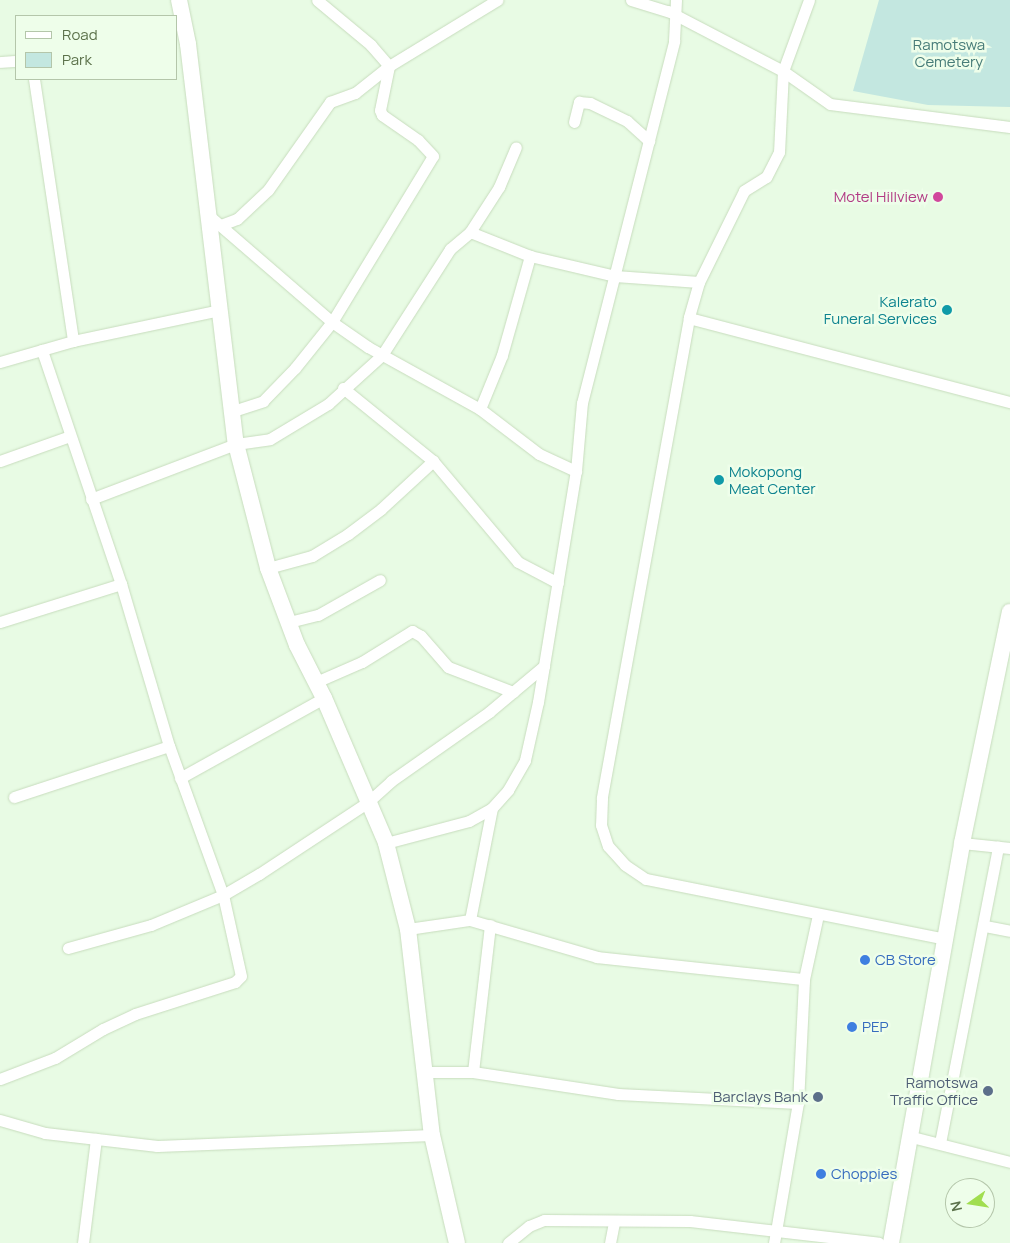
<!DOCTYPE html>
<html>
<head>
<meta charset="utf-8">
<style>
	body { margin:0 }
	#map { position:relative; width:1010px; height:1243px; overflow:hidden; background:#e8fbe4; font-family:Manrope,sans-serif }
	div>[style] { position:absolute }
	.green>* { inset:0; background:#c3e7e0 }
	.roads { filter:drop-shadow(0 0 1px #c7dcbd) drop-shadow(0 0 1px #c7dcbd) }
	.street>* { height:11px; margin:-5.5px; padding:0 5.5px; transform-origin:5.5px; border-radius:5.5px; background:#fff }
	.secondary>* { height:16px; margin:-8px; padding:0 8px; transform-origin:8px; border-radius:8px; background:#fff }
	.dots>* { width:14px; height:14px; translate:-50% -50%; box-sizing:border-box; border:2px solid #eefeea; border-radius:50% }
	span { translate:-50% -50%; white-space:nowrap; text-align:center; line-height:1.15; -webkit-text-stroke:5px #eefeea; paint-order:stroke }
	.park-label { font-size:15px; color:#477c78 }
	.hotel-label { font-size:15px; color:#b23c85 }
	.right { translate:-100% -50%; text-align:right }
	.culture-label { font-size:15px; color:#0d838f }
	.left { translate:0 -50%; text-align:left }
	.shop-label { font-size:15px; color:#366cbe }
	.service-label { font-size:15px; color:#4e5e75 }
	.legend { position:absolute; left:15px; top:15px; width:162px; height:65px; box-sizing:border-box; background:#eefeea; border:1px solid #b4c6aa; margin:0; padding:6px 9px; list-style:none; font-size:15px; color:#5c724b }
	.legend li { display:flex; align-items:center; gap:10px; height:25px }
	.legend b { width:25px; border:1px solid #b4c6aa }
	.north { position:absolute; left:945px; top:1178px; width:50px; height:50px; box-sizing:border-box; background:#eefeea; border:1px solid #b4c6aa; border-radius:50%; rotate:257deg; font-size:14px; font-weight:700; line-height:20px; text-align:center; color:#5c724b }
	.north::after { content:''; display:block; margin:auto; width:18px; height:22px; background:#a1de50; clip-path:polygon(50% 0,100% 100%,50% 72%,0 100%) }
</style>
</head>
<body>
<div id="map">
	<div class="green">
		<div style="clip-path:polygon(879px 0,1010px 0,1010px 107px,928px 105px,853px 91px)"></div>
	</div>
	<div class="roads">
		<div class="street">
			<div style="left:631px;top:0;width:39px;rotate:17deg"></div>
			<div style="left:668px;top:11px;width:130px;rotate:27.6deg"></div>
			<div style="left:783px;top:71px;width:57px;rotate:35.1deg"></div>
			<div style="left:830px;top:104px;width:181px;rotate:7.3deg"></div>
			<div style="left:809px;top:0;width:76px;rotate:110.1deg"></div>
			<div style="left:783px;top:71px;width:81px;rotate:92.8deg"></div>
			<div style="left:779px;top:152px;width:28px;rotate:117deg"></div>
			<div style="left:766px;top:177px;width:26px;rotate:148deg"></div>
			<div style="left:744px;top:191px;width:102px;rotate:116.3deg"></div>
			<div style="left:699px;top:282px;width:37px;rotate:106deg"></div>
			<div style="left:689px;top:318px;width:488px;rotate:100.3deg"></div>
			<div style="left:602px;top:798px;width:27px;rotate:92deg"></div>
			<div style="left:601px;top:825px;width:22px;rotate:72deg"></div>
			<div style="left:608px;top:846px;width:25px;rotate:48deg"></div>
			<div style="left:625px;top:865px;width:25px;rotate:34deg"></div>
			<div style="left:646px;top:879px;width:306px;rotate:11.3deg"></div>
			<div style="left:0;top:62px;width:16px;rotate:-4deg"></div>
			<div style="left:34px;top:79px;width:265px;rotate:81.5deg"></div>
			<div style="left:574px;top:122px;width:21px;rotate:-76deg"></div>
			<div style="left:579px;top:102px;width:11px;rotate:5deg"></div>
			<div style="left:590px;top:103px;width:41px;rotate:25.9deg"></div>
			<div style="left:627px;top:121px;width:30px;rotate:42deg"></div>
			<div style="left:207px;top:214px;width:165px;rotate:40.8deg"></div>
			<div style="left:332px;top:322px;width:44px;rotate:34.8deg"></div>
			<div style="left:368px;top:347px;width:128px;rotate:29deg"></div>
			<div style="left:480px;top:409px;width:74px;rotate:37.3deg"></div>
			<div style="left:539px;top:454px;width:41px;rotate:24.7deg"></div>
			<div style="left:221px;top:225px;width:17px;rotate:-21deg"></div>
			<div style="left:237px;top:219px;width:42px;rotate:-43.1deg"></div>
			<div style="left:268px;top:190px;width:108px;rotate:-54.8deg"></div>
			<div style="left:330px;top:102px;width:27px;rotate:-20deg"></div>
			<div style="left:355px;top:93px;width:43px;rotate:-38.5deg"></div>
			<div style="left:389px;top:66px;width:127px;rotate:-31.4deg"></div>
			<div style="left:470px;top:232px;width:65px;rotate:21.8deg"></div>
			<div style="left:530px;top:256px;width:87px;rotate:13.2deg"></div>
			<div style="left:615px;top:276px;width:84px;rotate:4.1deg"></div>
			<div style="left:689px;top:318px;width:332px;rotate:14.7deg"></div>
			<div style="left:0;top:362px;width:76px;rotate:-16deg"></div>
			<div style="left:73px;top:341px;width:150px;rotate:-11.9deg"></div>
			<div style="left:343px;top:388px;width:116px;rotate:39deg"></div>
			<div style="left:433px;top:461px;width:132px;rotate:49.9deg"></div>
			<div style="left:518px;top:562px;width:45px;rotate:27.7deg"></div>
			<div style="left:480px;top:409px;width:58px;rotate:-67.8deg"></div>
			<div style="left:502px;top:355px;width:103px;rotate:-74.2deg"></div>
			<div style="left:230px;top:412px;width:35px;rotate:-18deg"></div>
			<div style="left:263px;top:401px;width:46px;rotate:-45.9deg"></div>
			<div style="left:295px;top:368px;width:59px;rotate:-51.2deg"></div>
			<div style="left:332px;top:322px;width:194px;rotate:-58.7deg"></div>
			<div style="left:433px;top:156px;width:22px;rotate:-133deg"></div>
			<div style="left:418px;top:140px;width:44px;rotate:-145.2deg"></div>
			<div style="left:382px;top:115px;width:5px;rotate:-112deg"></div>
			<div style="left:380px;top:110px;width:45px;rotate:-78.4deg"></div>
			<div style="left:389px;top:66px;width:28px;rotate:-131deg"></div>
			<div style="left:371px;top:45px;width:70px;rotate:-140.2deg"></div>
			<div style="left:0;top:461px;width:74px;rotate:-19.7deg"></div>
			<div style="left:91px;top:499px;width:155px;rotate:-20.8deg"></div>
			<div style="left:236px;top:444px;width:34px;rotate:-8deg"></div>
			<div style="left:270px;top:439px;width:68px;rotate:-31.1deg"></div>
			<div style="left:328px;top:404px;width:73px;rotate:-42.2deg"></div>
			<div style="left:382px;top:355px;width:126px;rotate:-57.3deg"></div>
			<div style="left:450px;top:249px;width:26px;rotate:-40deg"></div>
			<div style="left:470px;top:232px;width:54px;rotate:-57.2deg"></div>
			<div style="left:499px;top:187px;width:43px;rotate:-67deg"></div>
			<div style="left:268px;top:568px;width:46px;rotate:-15.3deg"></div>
			<div style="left:312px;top:556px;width:42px;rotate:-31.4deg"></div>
			<div style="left:348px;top:534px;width:41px;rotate:-37.1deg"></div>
			<div style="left:381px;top:509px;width:71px;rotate:-42.7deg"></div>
			<div style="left:0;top:622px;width:127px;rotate:-17.4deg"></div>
			<div style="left:289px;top:622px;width:30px;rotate:-14deg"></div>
			<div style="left:318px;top:615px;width:71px;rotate:-29.4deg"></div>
			<div style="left:316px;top:682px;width:50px;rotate:-23.5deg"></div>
			<div style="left:362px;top:662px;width:59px;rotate:-31.8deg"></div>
			<div style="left:412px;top:631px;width:10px;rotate:29deg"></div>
			<div style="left:421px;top:636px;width:41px;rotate:48.9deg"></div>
			<div style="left:448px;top:667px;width:70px;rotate:21deg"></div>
			<div style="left:180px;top:778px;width:165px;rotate:-29.1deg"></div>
			<div style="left:14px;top:797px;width:163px;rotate:-18.2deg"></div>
			<div style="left:386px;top:843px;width:86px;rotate:-14.8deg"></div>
			<div style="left:469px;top:821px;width:26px;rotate:-29deg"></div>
			<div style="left:492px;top:808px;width:24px;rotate:-48deg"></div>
			<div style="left:508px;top:790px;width:34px;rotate:-60deg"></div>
			<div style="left:525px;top:760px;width:59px;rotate:-77.4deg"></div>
			<div style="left:538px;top:702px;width:234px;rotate:-80.7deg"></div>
			<div style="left:576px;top:471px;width:68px;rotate:-85deg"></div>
			<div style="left:582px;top:403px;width:374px;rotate:-75.7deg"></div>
			<div style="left:674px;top:41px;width:41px;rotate:-87.2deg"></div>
			<div style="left:962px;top:843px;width:48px;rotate:5.9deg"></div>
			<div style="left:470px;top:920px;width:114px;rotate:-78.9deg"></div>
			<div style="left:985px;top:926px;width:25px;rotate:11deg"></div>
			<div style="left:408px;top:929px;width:63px;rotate:-8.3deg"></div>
			<div style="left:470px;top:920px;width:132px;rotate:16.2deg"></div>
			<div style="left:597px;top:957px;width:208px;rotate:6.1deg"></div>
			<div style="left:68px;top:948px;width:86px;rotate:-15.5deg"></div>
			<div style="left:151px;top:925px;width:78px;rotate:-22.6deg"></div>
			<div style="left:223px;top:895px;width:42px;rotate:-30.3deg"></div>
			<div style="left:259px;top:874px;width:131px;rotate:-33.4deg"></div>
			<div style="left:368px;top:802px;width:31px;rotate:-42deg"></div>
			<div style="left:391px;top:781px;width:120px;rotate:-35.1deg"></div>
			<div style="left:489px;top:712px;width:72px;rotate:-39.9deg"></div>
			<div style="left:426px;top:1072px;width:47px"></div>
			<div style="left:473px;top:1072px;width:147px;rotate:8.6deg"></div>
			<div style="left:618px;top:1094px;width:180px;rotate:2.9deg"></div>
			<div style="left:473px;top:1072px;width:148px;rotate:-83.4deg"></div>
			<div style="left:0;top:1079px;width:59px;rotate:-20.9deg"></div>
			<div style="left:55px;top:1058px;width:56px;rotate:-31.1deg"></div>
			<div style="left:103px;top:1029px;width:35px;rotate:-25deg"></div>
			<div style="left:135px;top:1014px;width:105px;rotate:-17.7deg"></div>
			<div style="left:235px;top:982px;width:8px;rotate:-45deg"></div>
			<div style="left:241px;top:976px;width:83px;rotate:-102.5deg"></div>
			<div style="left:223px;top:895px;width:158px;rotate:-109.9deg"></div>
			<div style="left:169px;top:746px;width:169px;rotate:-106.5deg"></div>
			<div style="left:121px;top:584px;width:247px;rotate:-108.7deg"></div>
			<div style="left:0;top:1120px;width:47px;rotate:16.1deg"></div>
			<div style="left:45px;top:1133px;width:113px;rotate:6.6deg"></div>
			<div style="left:157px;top:1146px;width:275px;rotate:-2.3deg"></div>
			<div style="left:908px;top:1136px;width:105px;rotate:14.3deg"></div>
			<div style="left:940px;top:1143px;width:302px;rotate:-78.9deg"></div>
			<div style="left:83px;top:1243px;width:105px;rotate:-82.9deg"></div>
			<div style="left:508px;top:1243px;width:27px;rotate:-39deg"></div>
			<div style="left:529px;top:1226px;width:16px;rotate:-22deg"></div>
			<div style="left:544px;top:1220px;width:146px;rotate:0.4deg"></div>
			<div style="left:690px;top:1221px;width:190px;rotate:6.6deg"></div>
			<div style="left:610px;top:1243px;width:21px;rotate:-79deg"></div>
			<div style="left:774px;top:1243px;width:142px;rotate:-80.3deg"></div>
			<div style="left:798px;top:1103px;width:124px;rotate:-87.2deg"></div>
			<div style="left:804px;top:979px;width:66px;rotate:-77.7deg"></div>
		</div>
		<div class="secondary">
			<div style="left:179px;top:0;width:45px;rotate:78.4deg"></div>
			<div style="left:188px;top:44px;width:403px;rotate:83.2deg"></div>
			<div style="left:236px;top:444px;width:128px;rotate:75.5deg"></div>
			<div style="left:268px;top:568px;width:82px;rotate:69.4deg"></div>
			<div style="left:297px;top:645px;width:59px;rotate:63deg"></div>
			<div style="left:324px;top:698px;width:158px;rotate:66.8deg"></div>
			<div style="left:386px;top:843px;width:89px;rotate:75.7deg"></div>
			<div style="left:408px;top:929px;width:207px;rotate:83.4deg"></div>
			<div style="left:432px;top:1135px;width:111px;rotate:77deg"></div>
			<div style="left:891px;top:1243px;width:406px;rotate:-79.9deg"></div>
			<div style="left:962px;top:843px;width:236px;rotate:-78.3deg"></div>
		</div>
	</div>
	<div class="dots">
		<div style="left:938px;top:197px;background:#d1479c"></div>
		<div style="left:947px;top:310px;background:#0f9aa8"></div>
		<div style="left:719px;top:480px;background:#0f9aa8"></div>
		<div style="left:865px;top:960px;background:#3f7fe0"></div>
		<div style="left:852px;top:1027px;background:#3f7fe0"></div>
		<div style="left:988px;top:1091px;background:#5c6f8a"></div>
		<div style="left:818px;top:1097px;background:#5c6f8a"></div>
		<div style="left:821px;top:1174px;background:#3f7fe0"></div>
	</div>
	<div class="park-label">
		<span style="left:949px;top:53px">Ramotswa<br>Cemetery</span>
	</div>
	<div class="hotel-label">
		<span class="right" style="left:928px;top:197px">Motel Hillview</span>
	</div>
	<div class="culture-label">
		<span class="right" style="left:937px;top:310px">Kalerato<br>Funeral Services</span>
		<span class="left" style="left:729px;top:480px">Mokopong<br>Meat Center</span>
	</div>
	<div class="shop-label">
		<span class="left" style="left:875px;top:960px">CB Store</span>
		<span class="left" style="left:862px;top:1027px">PEP</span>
		<span class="left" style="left:831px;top:1174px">Choppies</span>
	</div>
	<div class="service-label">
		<span class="right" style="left:978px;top:1091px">Ramotswa<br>Traffic Office</span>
		<span class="right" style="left:808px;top:1097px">Barclays Bank</span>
	</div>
	<ul class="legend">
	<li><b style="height:6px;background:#fff"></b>Road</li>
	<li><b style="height:14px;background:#c3e7e0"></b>Park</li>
	</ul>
	<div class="north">N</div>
</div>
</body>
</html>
